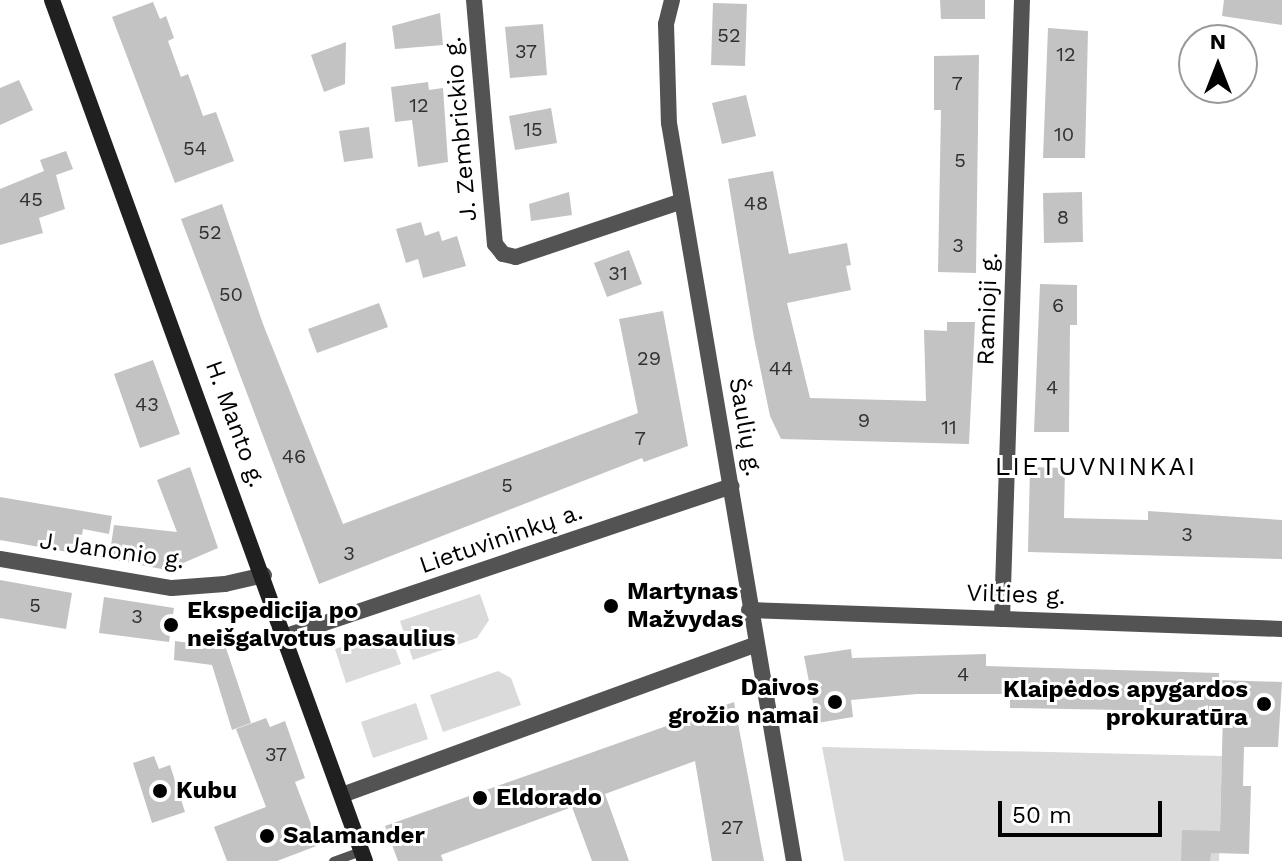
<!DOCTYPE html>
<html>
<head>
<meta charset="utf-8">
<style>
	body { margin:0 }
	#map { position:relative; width:1282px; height:861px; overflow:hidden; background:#fff; font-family:"Work Sans",sans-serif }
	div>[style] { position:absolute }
	.green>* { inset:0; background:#dadada }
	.building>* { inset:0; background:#c3c3c3 }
	.lane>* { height:9px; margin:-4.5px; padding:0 4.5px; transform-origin:4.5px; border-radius:4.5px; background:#535353 }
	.street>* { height:16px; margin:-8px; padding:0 8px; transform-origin:8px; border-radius:8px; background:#535353 }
	.secondary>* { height:16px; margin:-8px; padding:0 8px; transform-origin:8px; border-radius:8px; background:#202020 }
	.dots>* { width:22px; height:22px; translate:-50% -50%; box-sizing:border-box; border:4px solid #fff; border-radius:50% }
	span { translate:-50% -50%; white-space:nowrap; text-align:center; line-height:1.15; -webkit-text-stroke:6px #fff; paint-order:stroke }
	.number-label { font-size:20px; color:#313131 }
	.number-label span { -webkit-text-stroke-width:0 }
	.street-label { font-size:24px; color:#000 }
	.poi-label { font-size:24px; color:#000; font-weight:700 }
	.left { translate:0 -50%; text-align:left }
	.right { translate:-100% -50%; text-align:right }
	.neighbourhood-label { font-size:26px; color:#000; letter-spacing:2px }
	.north { position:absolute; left:1178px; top:24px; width:80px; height:80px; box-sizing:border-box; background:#fff; border:2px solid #999; border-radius:50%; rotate:0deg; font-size:22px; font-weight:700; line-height:32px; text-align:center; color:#000 }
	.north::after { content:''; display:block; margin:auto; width:28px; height:36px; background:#000; clip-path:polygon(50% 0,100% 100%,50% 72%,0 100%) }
	.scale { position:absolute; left:998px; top:801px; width:164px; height:36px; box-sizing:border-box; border:4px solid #000; border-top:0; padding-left:10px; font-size:24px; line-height:28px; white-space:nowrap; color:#000; -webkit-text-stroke:6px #fff; paint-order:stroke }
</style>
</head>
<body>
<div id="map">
	<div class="green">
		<div style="clip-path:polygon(480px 594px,489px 620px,477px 638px,413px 660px,400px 621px)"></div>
		<div style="clip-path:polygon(389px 631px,401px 664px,346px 683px,335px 649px)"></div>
		<div style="clip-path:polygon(498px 671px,511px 678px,521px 705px,443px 732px,430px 695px)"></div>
		<div style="clip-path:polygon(416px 703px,428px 739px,373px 758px,361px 722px)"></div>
		<div style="clip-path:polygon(822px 747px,1222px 756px,1219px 861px,844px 861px)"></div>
	</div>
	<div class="building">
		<div style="clip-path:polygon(940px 0,985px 0,985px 19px,941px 19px)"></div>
		<div style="clip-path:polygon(1224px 0,1282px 0,1282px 25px,1222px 16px)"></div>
		<div style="clip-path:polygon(153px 2px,160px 19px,166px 16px,174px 38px,168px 41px,181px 77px,188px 74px,203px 116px,216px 112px,234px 161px,175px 183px,112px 17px)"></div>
		<div style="clip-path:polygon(713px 3px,747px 4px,745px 66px,711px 65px)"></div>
		<div style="clip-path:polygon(440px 13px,443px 45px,395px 49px,392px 26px)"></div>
		<div style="clip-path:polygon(543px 24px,547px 75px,510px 78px,505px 27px)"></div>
		<div style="clip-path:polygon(1048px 28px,1088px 31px,1085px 158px,1043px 158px)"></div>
		<div style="clip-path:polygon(346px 42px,345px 84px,324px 92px,311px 55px)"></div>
		<div style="clip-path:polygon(979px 55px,976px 273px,938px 272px,941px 110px,934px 110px,934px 56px)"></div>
		<div style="clip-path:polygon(19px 80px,33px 110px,0 125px,0 88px)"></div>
		<div style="clip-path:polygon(428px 82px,429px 90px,443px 88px,448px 162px,418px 167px,412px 120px,395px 122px,391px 87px)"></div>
		<div style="clip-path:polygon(746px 95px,756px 136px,722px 144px,712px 103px)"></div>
		<div style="clip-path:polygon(551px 108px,557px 143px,515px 150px,509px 116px)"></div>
		<div style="clip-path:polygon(369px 127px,373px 158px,344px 162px,339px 131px)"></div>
		<div style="clip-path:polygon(66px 151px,73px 169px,56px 175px,65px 209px,39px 218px,43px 233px,0 245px,0 189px,44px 171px,40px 160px)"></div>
		<div style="clip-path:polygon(773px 171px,789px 254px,847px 243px,851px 265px,846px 266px,851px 290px,787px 303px,810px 398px,926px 401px,924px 330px,947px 331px,947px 322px,975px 322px,969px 444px,781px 439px,770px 416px,754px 338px,728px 179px)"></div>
		<div style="clip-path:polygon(569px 192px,572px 215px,531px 221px,529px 204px)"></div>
		<div style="clip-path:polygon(1082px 192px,1083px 242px,1044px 243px,1043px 193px)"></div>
		<div style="clip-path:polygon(222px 204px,263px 324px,343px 524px,638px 413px,619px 319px,663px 311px,688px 446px,644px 462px,642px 458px,319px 584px,181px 219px)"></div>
		<div style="clip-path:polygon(421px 222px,425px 236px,439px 231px,442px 241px,457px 236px,466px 266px,423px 278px,418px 259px,406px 263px,396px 229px)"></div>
		<div style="clip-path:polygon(629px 250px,642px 284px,607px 297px,594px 263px)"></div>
		<div style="clip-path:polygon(1040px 284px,1077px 285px,1077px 325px,1070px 325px,1069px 432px,1034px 432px)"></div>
		<div style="clip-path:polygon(379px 303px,388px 327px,317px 353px,308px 329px)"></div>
		<div style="clip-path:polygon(153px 360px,180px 434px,140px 448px,114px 374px)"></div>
		<div style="clip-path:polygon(190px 467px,218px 548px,167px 570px,109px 559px,114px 525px,177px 532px,157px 480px)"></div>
		<div style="clip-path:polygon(1030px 467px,1065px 468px,1064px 518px,1148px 520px,1148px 511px,1282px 520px,1282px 559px,1028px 552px)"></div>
		<div style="clip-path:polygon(0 497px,112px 516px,109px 534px,83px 529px,79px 554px,0 540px)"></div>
		<div style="clip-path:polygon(0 580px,72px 593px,66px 629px,0 618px)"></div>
		<div style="clip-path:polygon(104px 597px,174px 608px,169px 642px,99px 633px)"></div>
		<div style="clip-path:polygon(175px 641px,226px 648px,251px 723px,232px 730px,212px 665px,174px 660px)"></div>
		<div style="clip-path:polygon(851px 649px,852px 658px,986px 654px,986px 666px,1219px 673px,1219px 680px,1282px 682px,1278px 747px,1244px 747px,1243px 786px,1251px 786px,1249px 854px,1211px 853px,1210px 861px,1181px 861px,1182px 830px,1220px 831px,1223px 712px,1010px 708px,1010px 694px,917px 694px,851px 700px,853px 717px,817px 723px,804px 656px)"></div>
		<div style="clip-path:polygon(734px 702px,764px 861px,712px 861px,695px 761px,605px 794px,629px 861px,592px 861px,572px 807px,441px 855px,443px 861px,398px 861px,385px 826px)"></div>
		<div style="clip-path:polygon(266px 718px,270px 727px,285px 721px,305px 778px,295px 782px,319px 845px,277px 861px,227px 861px,214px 827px,266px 807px,236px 729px)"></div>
		<div style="clip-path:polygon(154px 756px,159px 769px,170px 765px,185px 812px,152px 823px,133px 763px)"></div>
	</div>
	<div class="lane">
		<div style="left:333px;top:861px;width:30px;rotate:-20deg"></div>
	</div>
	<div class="street">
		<div style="left:474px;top:0;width:245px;rotate:85.1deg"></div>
		<div style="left:495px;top:244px;width:13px;rotate:51deg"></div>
		<div style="left:503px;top:254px;width:13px;rotate:13deg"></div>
		<div style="left:516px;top:257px;width:175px;rotate:-18.6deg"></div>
		<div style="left:672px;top:0;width:25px;rotate:104deg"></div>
		<div style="left:666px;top:24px;width:99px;rotate:88.3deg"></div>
		<div style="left:669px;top:123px;width:749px;rotate:80.39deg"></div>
		<div style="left:0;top:559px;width:174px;rotate:9.6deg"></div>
		<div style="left:172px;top:588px;width:53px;rotate:-4.3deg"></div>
		<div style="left:225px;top:584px;width:40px;rotate:-13deg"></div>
		<div style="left:749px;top:610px;width:533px;rotate:2.04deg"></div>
		<div style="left:1002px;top:619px;width:619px;rotate:-88.15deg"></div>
		<div style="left:286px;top:636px;width:470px;rotate:-18.6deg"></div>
		<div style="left:342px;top:795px;width:438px;rotate:-20deg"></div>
	</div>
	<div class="secondary">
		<div style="left:52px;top:0;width:916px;rotate:70.02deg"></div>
	</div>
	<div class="dots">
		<div style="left:611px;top:606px;background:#000"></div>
		<div style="left:171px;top:625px;background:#000"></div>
		<div style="left:835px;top:702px;background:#000"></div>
		<div style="left:1264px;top:704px;background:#000"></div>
		<div style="left:160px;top:791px;background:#000"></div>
		<div style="left:480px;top:798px;background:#000"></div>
		<div style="left:267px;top:836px;background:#000"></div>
	</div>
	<div class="number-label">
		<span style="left:729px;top:35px">52</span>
		<span style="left:526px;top:51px">37</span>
		<span style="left:1066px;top:54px">12</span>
		<span style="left:957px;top:83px">7</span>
		<span style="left:419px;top:105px">12</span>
		<span style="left:533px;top:129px">15</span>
		<span style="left:1064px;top:134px">10</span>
		<span style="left:195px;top:148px">54</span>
		<span style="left:960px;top:160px">5</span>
		<span style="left:31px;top:199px">45</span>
		<span style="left:756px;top:203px">48</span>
		<span style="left:1063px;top:217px">8</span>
		<span style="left:210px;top:232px">52</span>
		<span style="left:958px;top:245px">3</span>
		<span style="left:618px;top:273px">31</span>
		<span style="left:231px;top:294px">50</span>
		<span style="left:1058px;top:305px">6</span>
		<span style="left:649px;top:358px">29</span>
		<span style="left:781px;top:368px">44</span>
		<span style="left:1052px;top:387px">4</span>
		<span style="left:147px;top:404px">43</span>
		<span style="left:864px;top:420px">9</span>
		<span style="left:949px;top:427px">11</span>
		<span style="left:640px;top:438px">7</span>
		<span style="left:294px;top:456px">46</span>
		<span style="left:507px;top:485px">5</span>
		<span style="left:1187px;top:534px">3</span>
		<span style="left:349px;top:553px">3</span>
		<span style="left:35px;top:605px">5</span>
		<span style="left:137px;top:616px">3</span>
		<span style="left:963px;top:674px">4</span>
		<span style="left:276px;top:754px">37</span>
		<span style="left:732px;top:827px">27</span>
	</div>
	<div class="street-label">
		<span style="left:461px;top:129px;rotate:-95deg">J. Zembrickio g.</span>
		<span style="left:988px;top:309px;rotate:-88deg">Ramioji g.</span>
		<span style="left:235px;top:424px;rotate:70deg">H. Manto g.</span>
		<span style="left:745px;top:427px;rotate:80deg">Šaulių g.</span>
		<span style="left:501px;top:539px;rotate:-19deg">Lietuvininkų a.</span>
		<span style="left:112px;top:551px;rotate:8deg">J. Janonio g.</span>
		<span style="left:1016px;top:595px;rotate:2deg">Vilties g.</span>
	</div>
	<div class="poi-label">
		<span class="left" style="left:627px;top:606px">Martynas<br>Mažvydas</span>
		<span class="left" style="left:187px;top:625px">Ekspedicija po<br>neišgalvotus pasaulius</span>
		<span class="right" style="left:819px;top:702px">Daivos<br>grožio namai</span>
		<span class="right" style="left:1248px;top:704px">Klaipėdos apygardos<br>prokuratūra</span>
		<span class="left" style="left:176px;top:791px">Kubu</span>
		<span class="left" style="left:496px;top:798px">Eldorado</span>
		<span class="left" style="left:283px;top:836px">Salamander</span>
	</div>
	<div class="neighbourhood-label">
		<span style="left:1096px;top:467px">LIETUVNINKAI</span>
	</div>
	<div class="north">N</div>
	<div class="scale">50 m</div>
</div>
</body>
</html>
